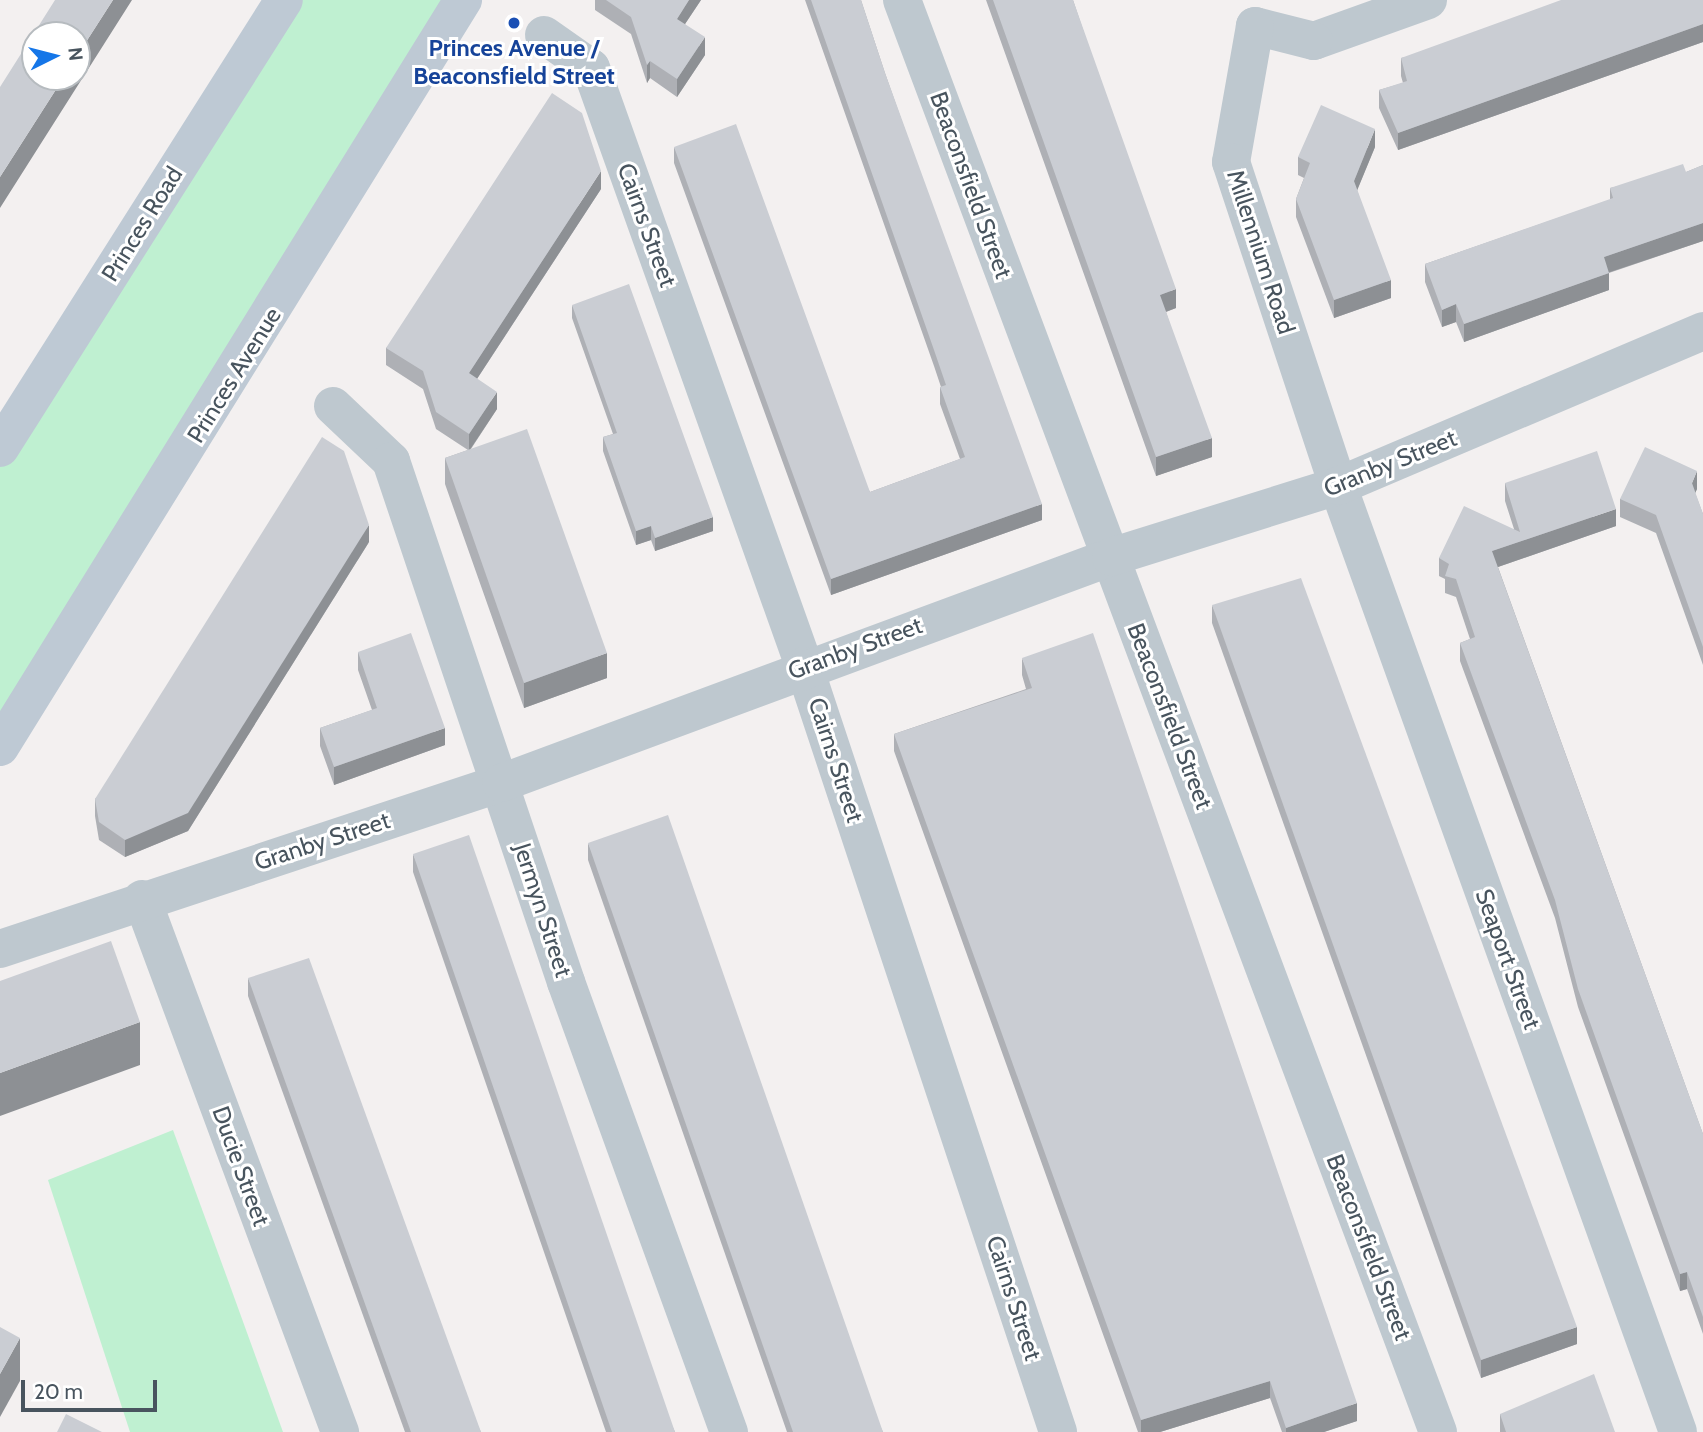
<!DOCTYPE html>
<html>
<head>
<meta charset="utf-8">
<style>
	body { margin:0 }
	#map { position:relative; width:1703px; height:1432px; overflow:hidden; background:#f3f0f0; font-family:Cabin,sans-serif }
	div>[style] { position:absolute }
	.green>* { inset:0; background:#bff0d1 }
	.minor>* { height:38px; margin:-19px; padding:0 19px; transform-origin:19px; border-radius:19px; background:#bec8cf }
	.secondary>* { height:38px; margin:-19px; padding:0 19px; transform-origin:19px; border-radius:19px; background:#bec9d4 }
	.wall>* { inset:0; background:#aeb0b5 }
	.shaded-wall>* { inset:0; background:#8d9094 }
	.building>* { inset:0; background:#cacdd3 }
	.dots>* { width:19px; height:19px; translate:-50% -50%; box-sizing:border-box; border:4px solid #fff; border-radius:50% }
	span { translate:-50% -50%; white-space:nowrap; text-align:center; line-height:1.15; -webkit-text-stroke:6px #fff; paint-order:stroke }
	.transit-label { font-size:24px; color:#164399; font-weight:700 }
	.street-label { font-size:24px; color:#48545e }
	.north { position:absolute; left:21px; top:21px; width:70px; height:70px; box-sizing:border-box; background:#fff; border:2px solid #b6bbbf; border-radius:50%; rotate:84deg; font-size:19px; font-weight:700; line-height:28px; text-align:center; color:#48545e }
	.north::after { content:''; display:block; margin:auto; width:24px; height:32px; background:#1576e8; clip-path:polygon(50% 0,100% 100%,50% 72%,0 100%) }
	.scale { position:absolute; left:21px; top:1380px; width:136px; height:32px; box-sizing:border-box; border:4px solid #48545e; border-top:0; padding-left:9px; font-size:21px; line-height:24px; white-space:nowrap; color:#48545e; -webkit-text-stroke:5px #fff; paint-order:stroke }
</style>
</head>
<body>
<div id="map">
	<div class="green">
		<div style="clip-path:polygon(284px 0,463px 0,0 747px,0 448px)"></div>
		<div style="clip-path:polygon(173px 1130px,229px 1283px,283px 1432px,130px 1432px,48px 1180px)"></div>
	</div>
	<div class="minor">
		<div style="left:902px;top:0;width:1529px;rotate:69.48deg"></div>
		<div style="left:1428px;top:0;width:121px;rotate:160.2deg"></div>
		<div style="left:1314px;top:41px;width:61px;rotate:-165.7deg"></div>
		<div style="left:1255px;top:26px;width:138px;rotate:100deg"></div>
		<div style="left:1231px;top:162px;width:341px;rotate:71.7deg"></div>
		<div style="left:1338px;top:486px;width:1005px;rotate:70.23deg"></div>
		<div style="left:544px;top:35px;width:57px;rotate:35.1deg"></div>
		<div style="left:591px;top:68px;width:635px;rotate:70.39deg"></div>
		<div style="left:804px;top:666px;width:807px;rotate:71.65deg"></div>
		<div style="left:333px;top:406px;width:80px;rotate:43.5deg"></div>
		<div style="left:391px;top:461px;width:550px;rotate:71.43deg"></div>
		<div style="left:566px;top:982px;width:479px;rotate:70.1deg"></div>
		<div style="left:142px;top:899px;width:569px;rotate:69.62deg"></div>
		<div style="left:0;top:949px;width:528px;rotate:-18.33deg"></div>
		<div style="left:501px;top:783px;width:651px;rotate:-20.33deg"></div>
		<div style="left:1111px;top:557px;width:238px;rotate:-17.4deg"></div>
		<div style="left:1338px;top:486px;width:397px;rotate:-23deg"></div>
	</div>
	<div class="secondary">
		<div style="left:0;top:448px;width:530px;rotate:-57.63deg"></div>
		<div style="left:0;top:747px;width:879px;rotate:-58.21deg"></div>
	</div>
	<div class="wall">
		<div style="clip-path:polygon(595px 0,701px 0,685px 24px,705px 55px,677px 97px,650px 78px,647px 83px,631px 34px,595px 10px)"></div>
		<div style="clip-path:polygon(805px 0,861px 0,885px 73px,1042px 520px,831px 595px,674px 163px,674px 147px,870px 492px,960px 459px,940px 404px,940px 387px,941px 387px,934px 366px)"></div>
		<div style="clip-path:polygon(986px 0,1073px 0,1176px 308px,1166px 312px,1212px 457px,1156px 476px)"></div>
		<div style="clip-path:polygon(1703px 0,1703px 42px,1398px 150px,1379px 108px,1379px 90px,1403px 83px,1401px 76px,1401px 58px)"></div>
		<div style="clip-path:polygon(1375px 147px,1357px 190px,1391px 298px,1334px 318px,1296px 217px,1296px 199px,1304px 178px,1298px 175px,1298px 157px)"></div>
		<div style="clip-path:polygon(1703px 165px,1703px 241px,1609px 273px,1609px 290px,1464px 342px,1456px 322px,1442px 327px,1425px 282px,1425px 264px,1610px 200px,1610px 188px,1686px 172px)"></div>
		<div style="clip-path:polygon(601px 189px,477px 379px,497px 409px,471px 449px,607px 678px,524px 708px,445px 484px,445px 458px,468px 450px,436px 429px,423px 389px,386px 365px,386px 348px)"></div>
		<div style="clip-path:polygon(572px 305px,713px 531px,655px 551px,651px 540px,636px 545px,603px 451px,603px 437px,613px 434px,572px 318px)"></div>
		<div style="clip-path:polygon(1505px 483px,1616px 526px,1498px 567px,1703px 1134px,1703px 1334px,1687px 1289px,1680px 1291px,1578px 1007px,1555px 918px,1460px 661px,1460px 643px,1470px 639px,1456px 597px,1445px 593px,1445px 579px,1439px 576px,1439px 558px,1514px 529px,1505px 501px)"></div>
		<div style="clip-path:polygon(1697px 489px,1695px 493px,1703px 514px,1703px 665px,1656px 533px,1620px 517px,1620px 499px)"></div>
		<div style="clip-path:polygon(369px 542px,188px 831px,125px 857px,99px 840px,95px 816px,95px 799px)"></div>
		<div style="clip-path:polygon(1212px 605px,1577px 1344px,1481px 1378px,1212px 623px)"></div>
		<div style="clip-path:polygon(358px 652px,445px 745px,334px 785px,320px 746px,320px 728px,372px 710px,358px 670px)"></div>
		<div style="clip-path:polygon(1022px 658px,1357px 1421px,1324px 1432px,1282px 1432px,1270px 1398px,1160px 1432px,1138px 1432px,894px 751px,894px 734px,1026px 689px,1022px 675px)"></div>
		<div style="clip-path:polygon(588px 843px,883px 1432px,787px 1432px,588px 860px)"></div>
		<div style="clip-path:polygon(413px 854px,675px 1432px,606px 1432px,413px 872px)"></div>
		<div style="clip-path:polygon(248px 978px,481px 1432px,405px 1432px,248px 996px)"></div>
		<div style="clip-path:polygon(1500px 1414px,1615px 1432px,1500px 1432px)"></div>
	</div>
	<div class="shaded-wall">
		<div style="clip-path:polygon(113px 0,132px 0,0 208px,0 177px,64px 77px,77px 77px,77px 56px)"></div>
		<div style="clip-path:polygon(689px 0,701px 0,677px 36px,677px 19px)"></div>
		<div style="clip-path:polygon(1703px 24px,1703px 42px,1398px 150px,1398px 133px)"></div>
		<div style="clip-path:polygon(705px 37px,705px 55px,677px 97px,677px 79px)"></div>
		<div style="clip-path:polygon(650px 61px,650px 78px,647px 83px,647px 65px)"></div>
		<div style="clip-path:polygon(1375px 129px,1375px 147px,1354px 198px,1354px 181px)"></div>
		<div style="clip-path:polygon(601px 171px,601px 189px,469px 391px,469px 373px)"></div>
		<div style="clip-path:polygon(1703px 223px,1703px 241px,1604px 274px,1604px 257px)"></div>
		<div style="clip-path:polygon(1609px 273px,1609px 290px,1464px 342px,1464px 324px)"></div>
		<div style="clip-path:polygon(1391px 280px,1391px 298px,1334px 318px,1334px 300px)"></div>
		<div style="clip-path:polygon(1176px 289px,1176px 308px,1160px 314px,1160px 295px)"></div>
		<div style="clip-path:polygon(1456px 304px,1456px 322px,1442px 327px,1442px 310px)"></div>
		<div style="clip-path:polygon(497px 392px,497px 409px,469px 451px,469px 434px)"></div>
		<div style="clip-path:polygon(1212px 438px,1212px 457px,1156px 476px,1156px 457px)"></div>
		<div style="clip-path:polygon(1697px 471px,1697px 489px,1692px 500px,1692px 483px)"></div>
		<div style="clip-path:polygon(1042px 504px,1042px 520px,831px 595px,831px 579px)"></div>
		<div style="clip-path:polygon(1616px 509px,1616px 526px,1492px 569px,1492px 551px)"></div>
		<div style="clip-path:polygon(713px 517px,713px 531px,655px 551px,655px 538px)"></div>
		<div style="clip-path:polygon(369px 525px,369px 542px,188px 831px,125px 857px,125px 840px)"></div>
		<div style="clip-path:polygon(651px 526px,651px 540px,636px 545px,636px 531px)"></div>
		<div style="clip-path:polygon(607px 653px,607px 678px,524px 708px,524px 683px)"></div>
		<div style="clip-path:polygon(445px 728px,445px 745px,334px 785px,334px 767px)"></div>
		<div style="clip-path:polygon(140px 1022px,140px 1065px,0 1116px,0 1073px)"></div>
		<div style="clip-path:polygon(1687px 1272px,1687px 1289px,1680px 1291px,1680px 1274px)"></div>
		<div style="clip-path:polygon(1577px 1327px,1577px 1344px,1481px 1378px,1481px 1360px)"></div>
		<div style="clip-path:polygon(20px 1338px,20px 1381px,0 1417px,0 1374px)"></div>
		<div style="clip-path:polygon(1270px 1381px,1270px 1398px,1160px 1432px,1141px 1432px,1141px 1420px)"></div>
		<div style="clip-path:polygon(1357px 1403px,1357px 1421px,1324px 1432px,1286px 1432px,1286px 1428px)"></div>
	</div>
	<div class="building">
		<div style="clip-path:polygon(55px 0,113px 0,77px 56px,77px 35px,35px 35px,35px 77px,64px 77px,0 177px,0 87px)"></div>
		<div style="clip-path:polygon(606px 0,689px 0,677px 19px,705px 37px,677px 79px,650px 61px,647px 65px,631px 17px)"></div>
		<div style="clip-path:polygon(811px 0,861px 0,885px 73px,1042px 504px,831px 579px,674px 147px,736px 124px,870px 492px,965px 457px,940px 387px,946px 385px,934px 350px)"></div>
		<div style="clip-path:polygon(993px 0,1073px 0,1176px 289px,1160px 295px,1212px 438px,1156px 457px)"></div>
		<div style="clip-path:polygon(1561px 0,1703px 0,1703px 24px,1398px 133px,1379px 90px,1407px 81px,1401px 58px)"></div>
		<div style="clip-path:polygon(552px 93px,582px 113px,601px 171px,469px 373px,497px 392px,469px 434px,436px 412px,423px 371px,386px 348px)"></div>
		<div style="clip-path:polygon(1321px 105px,1375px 129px,1354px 181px,1391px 280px,1334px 300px,1296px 199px,1310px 163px,1298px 157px)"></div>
		<div style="clip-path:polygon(1683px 164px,1686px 172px,1703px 165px,1703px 223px,1604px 257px,1609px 273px,1464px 324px,1456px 304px,1442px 310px,1425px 264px,1613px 198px,1610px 188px)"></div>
		<div style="clip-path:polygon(629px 284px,713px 517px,655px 538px,651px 526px,636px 531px,603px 437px,617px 433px,572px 305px)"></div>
		<div style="clip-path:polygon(527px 429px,607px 653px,524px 683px,445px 458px)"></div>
		<div style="clip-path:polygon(322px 437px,344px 451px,369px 525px,188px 813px,125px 840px,99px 822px,95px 799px)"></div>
		<div style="clip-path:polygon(1645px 447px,1697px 471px,1692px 483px,1703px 514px,1703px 647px,1656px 515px,1620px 499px)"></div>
		<div style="clip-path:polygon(1597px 451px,1616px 509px,1492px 551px,1703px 1134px,1703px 1317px,1687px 1272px,1680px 1274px,1578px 989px,1555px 900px,1460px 643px,1475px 637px,1456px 579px,1445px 576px,1449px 564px,1439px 558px,1464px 506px,1520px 532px,1505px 483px)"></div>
		<div style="clip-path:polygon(1301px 578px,1577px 1327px,1481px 1360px,1212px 605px)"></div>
		<div style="clip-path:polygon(411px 633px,445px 728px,334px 767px,320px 728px,377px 708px,358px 652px)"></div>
		<div style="clip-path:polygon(1093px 633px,1357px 1403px,1286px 1428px,1270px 1381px,1141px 1420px,894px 734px,1032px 688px,1022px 658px)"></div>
		<div style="clip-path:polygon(668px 815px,883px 1432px,793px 1432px,588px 843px)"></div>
		<div style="clip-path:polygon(469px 835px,675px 1432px,612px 1432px,413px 854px)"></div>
		<div style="clip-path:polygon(111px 941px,140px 1022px,0 1073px,0 981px)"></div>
		<div style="clip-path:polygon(309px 958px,481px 1432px,411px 1432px,248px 978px)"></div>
		<div style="clip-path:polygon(0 1327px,20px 1338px,0 1374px)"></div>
		<div style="clip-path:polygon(1594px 1374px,1615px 1432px,1506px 1432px,1500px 1414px)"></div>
		<div style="clip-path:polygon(66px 1414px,102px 1432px,57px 1432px)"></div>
	</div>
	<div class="dots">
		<div style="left:514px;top:23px;background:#1a4fb4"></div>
	</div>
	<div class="transit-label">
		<span style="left:514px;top:62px">Princes Avenue /<br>Beaconsfield Street</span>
	</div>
	<div class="street-label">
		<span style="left:971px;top:185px;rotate:70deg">Beaconsfield Street</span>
		<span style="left:142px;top:224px;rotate:-58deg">Princes Road</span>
		<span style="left:647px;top:225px;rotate:70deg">Cairns Street</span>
		<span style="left:1261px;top:252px;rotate:72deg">Millennium Road</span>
		<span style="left:234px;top:375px;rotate:-58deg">Princes Avenue</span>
		<span style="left:1390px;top:463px;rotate:-22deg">Granby Street</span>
		<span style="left:855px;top:648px;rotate:-20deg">Granby Street</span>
		<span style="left:1170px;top:716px;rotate:69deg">Beaconsfield Street</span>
		<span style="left:836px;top:760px;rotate:72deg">Cairns Street</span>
		<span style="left:322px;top:841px;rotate:-18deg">Granby Street</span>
		<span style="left:543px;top:910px;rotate:72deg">Jermyn Street</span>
		<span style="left:1508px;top:959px;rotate:70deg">Seaport Street</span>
		<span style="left:241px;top:1166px;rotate:70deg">Ducie Street</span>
		<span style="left:1369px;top:1247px;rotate:69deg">Beaconsfield Street</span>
		<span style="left:1014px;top:1298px;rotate:72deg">Cairns Street</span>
	</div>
	<div class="north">N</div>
	<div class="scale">20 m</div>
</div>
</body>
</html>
